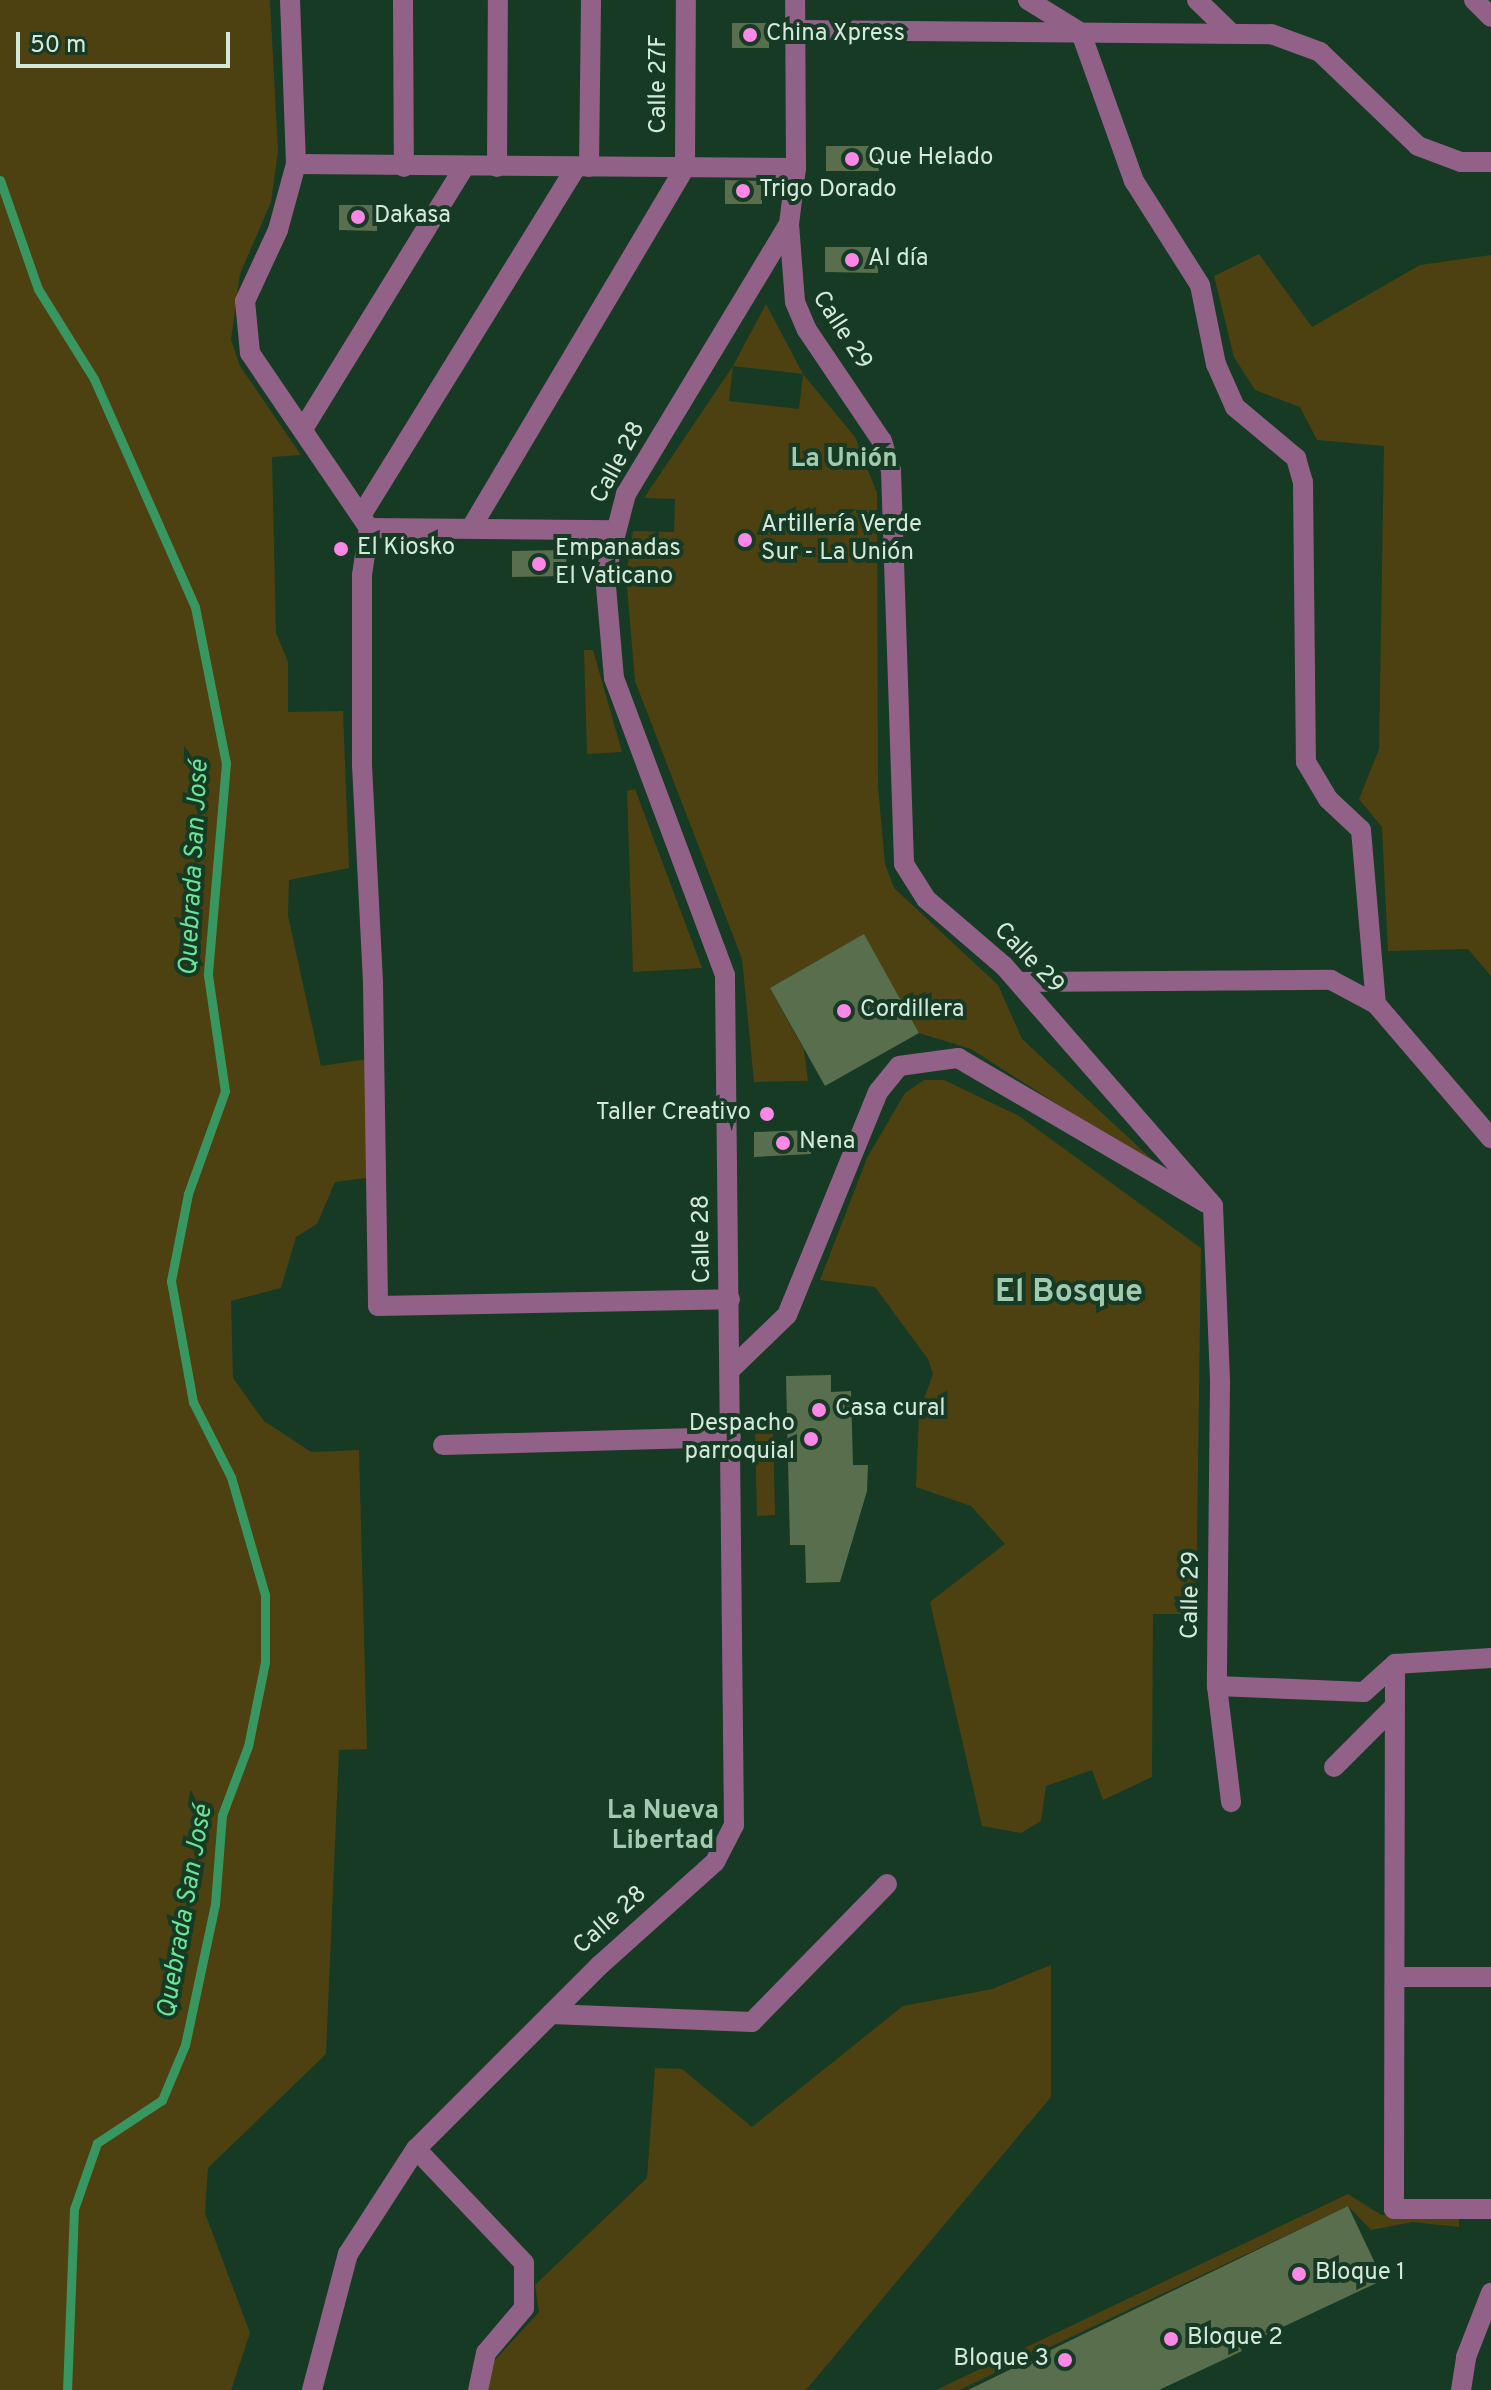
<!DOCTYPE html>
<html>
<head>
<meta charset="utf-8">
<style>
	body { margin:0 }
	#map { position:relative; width:1491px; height:2390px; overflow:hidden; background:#163a24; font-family:Overpass,sans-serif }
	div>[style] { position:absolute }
	.green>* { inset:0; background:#4d4111 }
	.stream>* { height:9px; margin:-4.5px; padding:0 4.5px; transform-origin:4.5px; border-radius:4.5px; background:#389760 }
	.building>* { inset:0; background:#596e4c }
	.minor>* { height:20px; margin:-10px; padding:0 10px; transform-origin:10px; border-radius:10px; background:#926187 }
	.dots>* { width:22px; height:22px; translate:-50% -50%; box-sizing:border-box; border:4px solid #163a24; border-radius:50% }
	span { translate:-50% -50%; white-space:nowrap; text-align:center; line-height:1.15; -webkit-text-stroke:8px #163a24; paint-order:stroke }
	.poi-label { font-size:24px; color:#d5e9db }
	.left { translate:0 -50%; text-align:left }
	.right { translate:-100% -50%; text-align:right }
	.street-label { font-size:24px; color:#d5e9db }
	.neighbourhood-label { font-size:26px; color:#a2caae; font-weight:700 }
	.water-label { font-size:26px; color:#6ae499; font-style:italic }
	.district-label { font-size:32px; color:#a2caae; font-weight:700 }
	.scale { position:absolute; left:16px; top:32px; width:214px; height:36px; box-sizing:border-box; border:4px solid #d5e9db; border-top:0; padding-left:10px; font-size:24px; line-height:28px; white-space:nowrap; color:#d5e9db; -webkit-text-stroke:6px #163a24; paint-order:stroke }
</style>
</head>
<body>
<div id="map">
	<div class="green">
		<div style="clip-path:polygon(0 0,270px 0,278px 151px,271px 202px,240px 274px,231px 340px,240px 366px,301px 455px,272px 457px,276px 633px,288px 662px,288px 712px,343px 711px,349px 868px,289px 880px,288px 916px,321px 1066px,367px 1059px,366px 1178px,335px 1182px,317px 1224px,296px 1237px,281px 1288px,231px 1301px,233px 1378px,264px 1421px,311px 1452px,359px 1450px,367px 1749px,339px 1750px,326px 2054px,208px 2168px,205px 2213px,250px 2333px,231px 2390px,0 2390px)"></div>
		<div style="clip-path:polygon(1259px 254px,1312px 327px,1420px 265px,1491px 255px,1491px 976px,1468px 949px,1388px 951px,1382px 827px,1359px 799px,1379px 749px,1384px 446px,1317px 440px,1300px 407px,1255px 390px,1234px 357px,1214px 276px)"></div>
		<div style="clip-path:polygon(evenodd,766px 304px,803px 374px,855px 437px,877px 493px,878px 786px,885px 864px,894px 888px,998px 985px,1022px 1039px,1170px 1176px,971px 1049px,919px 1033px,864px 935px,770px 988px,804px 1050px,808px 1081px,754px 1082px,742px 959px,635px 681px,626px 576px,633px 531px,674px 532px,675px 499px,644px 498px,733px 366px,766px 304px,733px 366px,803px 374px,799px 409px,729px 401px,733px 366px)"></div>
		<div style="clip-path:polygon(584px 650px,593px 650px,622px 752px,587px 754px)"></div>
		<div style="clip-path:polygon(635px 789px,702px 968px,633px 972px,627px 791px)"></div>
		<div style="clip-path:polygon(924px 1080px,944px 1080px,1019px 1116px,1201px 1248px,1196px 1614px,1153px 1614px,1152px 1777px,1103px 1800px,1092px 1770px,1046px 1786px,1041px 1821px,1021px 1833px,982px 1826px,930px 1602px,1005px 1544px,971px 1506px,916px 1487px,919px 1413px,933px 1374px,928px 1359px,875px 1287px,820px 1280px,867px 1158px,905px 1093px)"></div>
		<div style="clip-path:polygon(755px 1431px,773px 1431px,775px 1515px,757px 1516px)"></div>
		<div style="clip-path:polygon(1051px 1965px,1051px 2097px,806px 2390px,486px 2390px,495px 2360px,539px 2312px,535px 2285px,647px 2178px,655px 2068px,682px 2069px,752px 2127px,903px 2006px,992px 1989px)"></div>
		<div style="clip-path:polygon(1348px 2194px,1381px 2215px,1459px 2217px,1459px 2227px,1413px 2222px,1371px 2230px,1348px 2206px,959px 2390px,936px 2390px)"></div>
	</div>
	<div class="stream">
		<div style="left:0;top:180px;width:115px;rotate:70.8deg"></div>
		<div style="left:38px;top:289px;width:106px;rotate:58.1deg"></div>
		<div style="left:94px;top:379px;width:249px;rotate:66.1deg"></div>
		<div style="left:195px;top:607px;width:159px;rotate:78.8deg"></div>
		<div style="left:226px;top:763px;width:213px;rotate:94.9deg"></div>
		<div style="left:208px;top:975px;width:117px;rotate:81.7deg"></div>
		<div style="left:225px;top:1091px;width:109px;rotate:109.8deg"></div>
		<div style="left:188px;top:1194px;width:89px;rotate:101.1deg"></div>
		<div style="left:171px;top:1281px;width:123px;rotate:79.7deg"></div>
		<div style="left:193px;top:1402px;width:84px;rotate:63.1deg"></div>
		<div style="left:231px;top:1477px;width:123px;rotate:73.9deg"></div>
		<div style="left:265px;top:1595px;width:67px;rotate:90deg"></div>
		<div style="left:265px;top:1662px;width:86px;rotate:101.4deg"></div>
		<div style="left:248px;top:1746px;width:74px;rotate:110.6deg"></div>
		<div style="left:222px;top:1815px;width:89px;rotate:94.5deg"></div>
		<div style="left:215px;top:1904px;width:144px;rotate:102deg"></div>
		<div style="left:185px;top:2045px;width:60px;rotate:112.7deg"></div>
		<div style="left:162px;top:2100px;width:78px;rotate:146.5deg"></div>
		<div style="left:97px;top:2143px;width:70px;rotate:109.2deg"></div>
		<div style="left:74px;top:2209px;width:181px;rotate:92.2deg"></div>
	</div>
	<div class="building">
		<div style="clip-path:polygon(732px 23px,769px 23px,769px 48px,732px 48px)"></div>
		<div style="clip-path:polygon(826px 146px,879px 146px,879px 171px,826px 171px)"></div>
		<div style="clip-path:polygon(725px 180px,762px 181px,762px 204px,725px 204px)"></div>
		<div style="clip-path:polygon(339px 205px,377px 205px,377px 231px,339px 230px)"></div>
		<div style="clip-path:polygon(825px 247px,879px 247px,878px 273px,825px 272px)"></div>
		<div style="clip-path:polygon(566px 550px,567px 576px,512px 577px,512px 551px)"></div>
		<div style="clip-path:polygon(864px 934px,919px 1033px,825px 1086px,770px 988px)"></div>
		<div style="clip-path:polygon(810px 1130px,811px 1154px,754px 1157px,754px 1132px)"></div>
		<div style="clip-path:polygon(831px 1375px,831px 1392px,851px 1391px,853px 1465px,868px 1465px,867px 1491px,840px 1582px,806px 1583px,805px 1545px,790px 1545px,786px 1376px)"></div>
		<div style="clip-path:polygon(1348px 2206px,1383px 2280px,1240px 2347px,1242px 2351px,1159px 2390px,968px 2390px)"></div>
	</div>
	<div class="minor">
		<div style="left:290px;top:0;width:164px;rotate:87.9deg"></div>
		<div style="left:296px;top:164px;width:68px;rotate:105.3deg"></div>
		<div style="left:278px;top:230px;width:78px;rotate:114.9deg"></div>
		<div style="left:245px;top:301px;width:52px;rotate:84.5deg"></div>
		<div style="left:250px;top:353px;width:212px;rotate:55.8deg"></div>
		<div style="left:369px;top:528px;width:48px;rotate:98.5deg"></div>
		<div style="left:362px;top:575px;width:190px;rotate:90deg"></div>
		<div style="left:362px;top:765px;width:219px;rotate:87.1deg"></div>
		<div style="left:373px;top:984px;width:322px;rotate:89.1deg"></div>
		<div style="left:378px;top:1306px;width:352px;rotate:-1.1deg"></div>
		<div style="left:403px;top:0;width:167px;rotate:89.7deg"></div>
		<div style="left:1028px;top:0;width:59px;rotate:31.8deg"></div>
		<div style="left:1197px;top:0;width:45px;rotate:44.1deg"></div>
		<div style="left:1474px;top:0;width:24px;rotate:45deg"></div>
		<div style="left:795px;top:30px;width:476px;rotate:0.5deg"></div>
		<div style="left:1271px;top:34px;width:52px;rotate:20.2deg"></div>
		<div style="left:1320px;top:52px;width:136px;rotate:43.8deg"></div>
		<div style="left:1418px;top:146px;width:46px;rotate:20.4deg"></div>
		<div style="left:1461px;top:162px;width:30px"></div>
		<div style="left:1081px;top:33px;width:157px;rotate:70.3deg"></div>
		<div style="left:1134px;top:181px;width:123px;rotate:57.6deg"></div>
		<div style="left:1200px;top:285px;width:81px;rotate:78.6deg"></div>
		<div style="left:1216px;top:364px;width:47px;rotate:66.2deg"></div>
		<div style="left:1235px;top:407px;width:80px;rotate:39.9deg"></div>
		<div style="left:1296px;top:458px;width:25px;rotate:74deg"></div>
		<div style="left:1303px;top:482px;width:280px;rotate:89.4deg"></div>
		<div style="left:1306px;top:762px;width:43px;rotate:59.3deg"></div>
		<div style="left:1328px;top:799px;width:45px;rotate:43.2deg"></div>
		<div style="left:1361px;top:830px;width:175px;rotate:85.1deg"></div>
		<div style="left:296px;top:164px;width:500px;rotate:0.46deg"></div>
		<div style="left:497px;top:167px;width:167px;rotate:-89.7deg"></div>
		<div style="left:589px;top:167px;width:167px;rotate:-89.3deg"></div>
		<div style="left:789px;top:224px;width:78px;rotate:85.6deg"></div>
		<div style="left:795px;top:302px;width:30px;rotate:67deg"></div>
		<div style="left:807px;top:330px;width:134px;rotate:56deg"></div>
		<div style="left:882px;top:441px;width:31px;rotate:73deg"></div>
		<div style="left:891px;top:471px;width:393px;rotate:88.1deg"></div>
		<div style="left:904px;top:864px;width:41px;rotate:57.8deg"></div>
		<div style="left:926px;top:899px;width:103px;rotate:40.7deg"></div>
		<div style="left:1004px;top:966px;width:318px;rotate:48.9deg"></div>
		<div style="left:1213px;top:1206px;width:176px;rotate:87.7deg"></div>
		<div style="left:1220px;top:1382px;width:304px;rotate:90.6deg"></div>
		<div style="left:1217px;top:1686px;width:117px;rotate:83.1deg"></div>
		<div style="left:303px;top:429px;width:308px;rotate:-58.4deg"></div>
		<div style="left:362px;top:514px;width:408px;rotate:-58.3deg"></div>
		<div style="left:369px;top:528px;width:244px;rotate:0.5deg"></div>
		<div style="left:471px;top:528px;width:419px;rotate:-59.3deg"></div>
		<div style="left:685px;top:168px;width:168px;rotate:-89.7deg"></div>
		<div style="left:1019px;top:982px;width:312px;rotate:-0.4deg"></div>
		<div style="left:1331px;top:980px;width:51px;rotate:28.1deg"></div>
		<div style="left:1376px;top:1004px;width:177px;rotate:49.4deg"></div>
		<div style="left:730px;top:1370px;width:79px;rotate:-44deg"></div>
		<div style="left:787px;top:1315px;width:241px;rotate:-67.8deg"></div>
		<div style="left:878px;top:1092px;width:33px;rotate:-51deg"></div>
		<div style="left:899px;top:1066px;width:60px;rotate:-7.7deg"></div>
		<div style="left:958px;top:1058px;width:287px;rotate:30.3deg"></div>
		<div style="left:443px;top:1445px;width:288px;rotate:-1.6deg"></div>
		<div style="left:1395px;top:1664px;width:545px;rotate:90.11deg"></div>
		<div style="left:1394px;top:2209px;width:97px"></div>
		<div style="left:1217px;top:1686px;width:147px;rotate:2.3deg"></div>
		<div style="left:1364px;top:1692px;width:42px;rotate:-42.1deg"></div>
		<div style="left:1395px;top:1664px;width:96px;rotate:-3.6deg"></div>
		<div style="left:1334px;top:1767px;width:85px;rotate:-45deg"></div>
		<div style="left:1397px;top:1977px;width:94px"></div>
		<div style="left:551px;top:2014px;width:201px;rotate:2.3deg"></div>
		<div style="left:752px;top:2022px;width:193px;rotate:-45.6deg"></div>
		<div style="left:416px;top:2149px;width:157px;rotate:46.5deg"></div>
		<div style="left:524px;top:2263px;width:45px;rotate:90deg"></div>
		<div style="left:524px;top:2308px;width:59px;rotate:130.2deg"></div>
		<div style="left:486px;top:2353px;width:38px;rotate:102deg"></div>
		<div style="left:312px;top:2390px;width:141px;rotate:-75.2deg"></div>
		<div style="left:348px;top:2254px;width:125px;rotate:-57.1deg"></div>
		<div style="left:416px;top:2149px;width:259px;rotate:-45deg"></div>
		<div style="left:599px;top:1966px;width:156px;rotate:-41.9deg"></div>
		<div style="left:715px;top:1862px;width:42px;rotate:-62.8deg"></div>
		<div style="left:734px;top:1825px;width:850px;rotate:-90.61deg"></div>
		<div style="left:725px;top:975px;width:317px;rotate:-110.5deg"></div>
		<div style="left:614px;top:678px;width:103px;rotate:-95deg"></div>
		<div style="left:605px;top:575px;width:84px;rotate:-75.5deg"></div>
		<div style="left:626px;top:494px;width:315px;rotate:-58.9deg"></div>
		<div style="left:789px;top:224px;width:56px;rotate:-82.9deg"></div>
		<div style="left:796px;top:168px;width:168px;rotate:-90.3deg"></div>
		<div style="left:1461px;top:2390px;width:33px;rotate:-81deg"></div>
		<div style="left:1466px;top:2357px;width:69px;rotate:-68.7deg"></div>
	</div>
	<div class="dots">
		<div style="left:750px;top:35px;background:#fb87e6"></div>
		<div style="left:852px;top:159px;background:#fb87e6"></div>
		<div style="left:743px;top:191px;background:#fb87e6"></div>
		<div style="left:358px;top:217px;background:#fb87e6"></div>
		<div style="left:852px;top:260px;background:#fb87e6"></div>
		<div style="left:745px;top:540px;background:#fb87e6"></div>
		<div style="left:341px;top:549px;background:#fb87e6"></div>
		<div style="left:539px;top:564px;background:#fb87e6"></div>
		<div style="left:844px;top:1011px;background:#fb87e6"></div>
		<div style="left:767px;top:1114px;background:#fb87e6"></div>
		<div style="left:783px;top:1143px;background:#fb87e6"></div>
		<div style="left:819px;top:1410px;background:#fb87e6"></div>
		<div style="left:811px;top:1439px;background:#fb87e6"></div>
		<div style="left:1299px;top:2274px;background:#fb87e6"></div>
		<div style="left:1171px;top:2339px;background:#fb87e6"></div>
		<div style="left:1065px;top:2360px;background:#fb87e6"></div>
	</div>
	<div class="poi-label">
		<span class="left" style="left:766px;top:35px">China Xpress</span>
		<span class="left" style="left:868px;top:159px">Que Helado</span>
		<span class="left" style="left:759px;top:191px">Trigo Dorado</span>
		<span class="left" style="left:374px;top:217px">Dakasa</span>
		<span class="left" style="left:868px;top:260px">Al día</span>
		<span class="left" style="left:761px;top:540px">Artillería Verde<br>Sur - La Unión</span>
		<span class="left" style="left:357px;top:549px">El Kiosko</span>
		<span class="left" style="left:555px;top:564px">Empanadas<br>El Vaticano</span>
		<span class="left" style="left:860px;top:1011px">Cordillera</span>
		<span class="right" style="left:751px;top:1114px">Taller Creativo</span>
		<span class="left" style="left:799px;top:1143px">Nena</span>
		<span class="left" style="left:835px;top:1410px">Casa cural</span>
		<span class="right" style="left:795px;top:1439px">Despacho<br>parroquial</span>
		<span class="left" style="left:1315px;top:2274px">Bloque 1</span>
		<span class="left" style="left:1187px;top:2339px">Bloque 2</span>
		<span class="right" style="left:1049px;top:2360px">Bloque 3</span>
	</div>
	<div class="street-label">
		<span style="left:660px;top:84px;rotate:-90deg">Calle 27F</span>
		<span style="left:841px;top:331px;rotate:57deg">Calle 29</span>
		<span style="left:619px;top:463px;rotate:-62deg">Calle 28</span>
		<span style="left:1028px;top:959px;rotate:46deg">Calle 29</span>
		<span style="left:703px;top:1239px;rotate:-91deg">Calle 28</span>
		<span style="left:1192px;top:1595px;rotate:-89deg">Calle 29</span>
		<span style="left:611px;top:1921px;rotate:-42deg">Calle 28</span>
	</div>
	<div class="neighbourhood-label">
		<span style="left:844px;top:460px">La Unión</span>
		<span style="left:663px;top:1827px">La Nueva<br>Libertad</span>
	</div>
	<div class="water-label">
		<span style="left:195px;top:868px;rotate:-87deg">Quebrada San José</span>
		<span style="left:186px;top:1912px;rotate:-80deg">Quebrada San José</span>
	</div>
	<div class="district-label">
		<span style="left:1069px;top:1293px">El Bosque</span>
	</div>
	<div class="scale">50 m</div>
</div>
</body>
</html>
